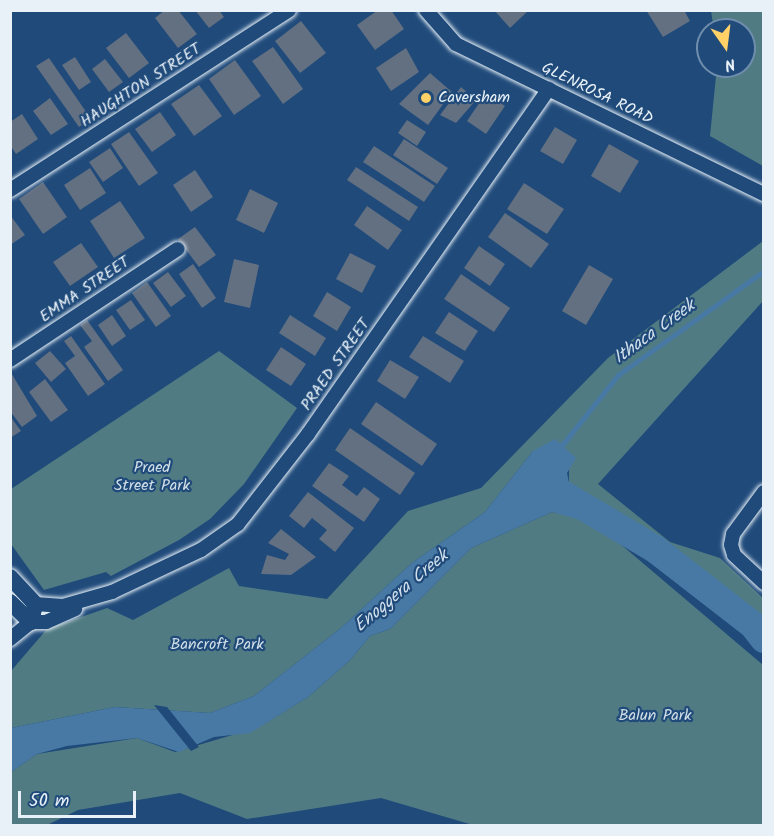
<!DOCTYPE html>
<html>
<head>
<meta charset="utf-8">
<style>
	body { margin:0 }
	#map { position:relative; width:774px; height:836px; overflow:hidden; background:#1f4a7a; font-family:Kalam,sans-serif }
	div>[style] { position:absolute }
	.green>* { inset:0; background:#517b83 }
	.water>* { inset:0; background:#4779a4 }
	.pier>* { inset:0; background:#1f4a7a }
	.stream>* { height:4.5px; margin:-2.25px; padding:0 2.25px; transform-origin:2.25px; border-radius:2.25px; background:#4779a4 }
	.river>* { height:28px; margin:-14px; padding:0 14px; transform-origin:14px; border-radius:14px; background:#4779a4 }
	.building>* { inset:0; background:#627082 }
	.roads { filter:drop-shadow(0 0 2px #e8f1f8) drop-shadow(0 0 2px #e8f1f8) }
	.minor>* { height:14px; margin:-7px; padding:0 7px; transform-origin:7px; border-radius:7px; background:#1f4a7a }
	.tertiary>* { height:16px; margin:-8px; padding:0 8px; transform-origin:8px; border-radius:8px; background:#1f4a7a }
	.dots>* { width:16px; height:16px; translate:-50% -50%; box-sizing:border-box; border:3px solid #1f4a7a; border-radius:50% }
	span { translate:-50% -50%; white-space:nowrap; text-align:center; line-height:1.15; -webkit-text-stroke:4.5px #1f4a7a; paint-order:stroke }
	.street-label { font-size:16px; color:#e8f1f8 }
	.poi-label { font-size:16px; color:#e8f1f8 }
	.left { translate:0 -50%; text-align:left }
	.park-label { font-size:16px; color:#d1dfe6 }
	.water-label { font-size:18px; color:#d0dfeb; font-style:italic }
	.frame { position:absolute; inset:0; border:12px solid #e8f1f8; pointer-events:none }
	.north { position:absolute; left:696px; top:18px; width:60px; height:60px; box-sizing:border-box; background:#1f4a7a; border:2px solid #6f8dac; border-radius:50%; rotate:166deg; font-size:16px; font-weight:700; line-height:24px; text-align:center; color:#e8f1f8 }
	.north::after { content:''; display:block; margin:auto; width:21px; height:27px; background:#ffd166; clip-path:polygon(50% 0,100% 100%,50% 72%,0 100%) }
	.scale { position:absolute; left:18px; top:791px; width:118px; height:27px; box-sizing:border-box; border:3px solid #e8f1f8; border-top:0; padding-left:8px; font-size:18px; line-height:21px; white-space:nowrap; color:#e8f1f8; -webkit-text-stroke:4px #1f4a7a; paint-order:stroke }
</style>
</head>
<body>
<div id="map">
	<div class="green">
		<div style="clip-path:polygon(711px 11px,763px 11px,763px 166px,710px 136px,717px 66px,744px 66px,744px 30px,714px 30px)"></div>
		<div style="clip-path:polygon(763px 241px,763px 301px,598px 484px,670px 542px,720px 558px,763px 598px,763px 628px,664px 551px,578px 496px,569px 483px,569px 468px,533px 451px,485px 512px,412px 563px,341px 628px,254px 696px,210px 713px,115px 707px,11px 728px,11px 671px,47px 629px,107px 608px,133px 620px,229px 568px,239px 586px,327px 599px,408px 511px,481px 488px,608px 358px)"></div>
		<div style="clip-path:polygon(219px 351px,297px 408px,244px 484px,210px 519px,179px 540px,111px 576px,106px 572px,44px 590px,11px 544px,11px 489px)"></div>
		<div style="clip-path:polygon(552px 512px,577px 517px,618px 542px,763px 665px,763px 825px,473px 825px,381px 798px,247px 819px,180px 793px,78px 810px,47px 825px,11px 826px,11px 772px,37px 754px,137px 738px,175px 752px,259px 727px,308px 697px,350px 660px,370px 636px,390px 629px,471px 548px)"></div>
	</div>
	<div class="water">
		<div style="clip-path:polygon(555px 439px,576px 458px,567px 473px,569px 483px,595px 508px,584px 521px,552px 512px,471px 548px,390px 629px,370px 636px,350px 660px,308px 697px,250px 733px,214px 737px,179px 752px,137px 738px,67px 746px,37px 754px,11px 772px,11px 728px,115px 707px,210px 713px,254px 696px,341px 628px,412px 563px,485px 512px,533px 451px)"></div>
	</div>
	<div class="pier">
		<div style="clip-path:polygon(154px 705px,167px 707px,199px 747px,191px 751px)"></div>
	</div>
	<div class="stream">
		<div style="left:559px;top:449px;width:95px;rotate:-51.4deg"></div>
		<div style="left:618px;top:375px;width:179px;rotate:-35.5deg"></div>
	</div>
	<div class="river">
		<div style="left:559px;top:492px;width:112px;rotate:30.7deg"></div>
		<div style="left:655px;top:549px;width:124px;rotate:37.8deg"></div>
		<div style="left:753px;top:625px;width:18px;rotate:52deg"></div>
	</div>
	<div class="building">
		<div style="clip-path:polygon(165px 10px,178px 10px,197px 34px,178px 48px,155px 18px)"></div>
		<div style="clip-path:polygon(195px 10px,219px 10px,224px 17px,209px 28px)"></div>
		<div style="clip-path:polygon(378px 10px,391px 10px,404px 29px,375px 50px,357px 25px)"></div>
		<div style="clip-path:polygon(494px 10px,529px 10px,510px 28px)"></div>
		<div style="clip-path:polygon(646px 10px,684px 10px,690px 21px,663px 37px)"></div>
		<div style="clip-path:polygon(301px 21px,326px 53px,300px 73px,275px 41px)"></div>
		<div style="clip-path:polygon(126px 33px,149px 63px,129px 78px,106px 48px)"></div>
		<div style="clip-path:polygon(273px 47px,303px 89px,283px 104px,252px 61px)"></div>
		<div style="clip-path:polygon(406px 48px,419px 72px,391px 91px,376px 68px)"></div>
		<div style="clip-path:polygon(75px 57px,91px 82px,79px 90px,62px 65px)"></div>
		<div style="clip-path:polygon(49px 58px,91px 119px,79px 127px,36px 66px)"></div>
		<div style="clip-path:polygon(105px 59px,123px 82px,109px 92px,92px 69px)"></div>
		<div style="clip-path:polygon(235px 60px,261px 96px,234px 115px,209px 79px)"></div>
		<div style="clip-path:polygon(430px 73px,452px 92px,428px 125px,399px 104px)"></div>
		<div style="clip-path:polygon(199px 85px,222px 116px,194px 136px,171px 104px)"></div>
		<div style="clip-path:polygon(461px 87px,476px 100px,456px 123px,440px 115px)"></div>
		<div style="clip-path:polygon(486px 93px,505px 106px,486px 134px,467px 121px)"></div>
		<div style="clip-path:polygon(50px 98px,68px 124px,51px 135px,33px 111px)"></div>
		<div style="clip-path:polygon(160px 112px,176px 135px,152px 152px,135px 129px)"></div>
		<div style="clip-path:polygon(22px 114px,38px 139px,16px 154px,10px 145px,10px 122px)"></div>
		<div style="clip-path:polygon(407px 120px,426px 132px,417px 146px,398px 133px)"></div>
		<div style="clip-path:polygon(555px 127px,577px 140px,563px 164px,540px 151px)"></div>
		<div style="clip-path:polygon(129px 132px,158px 173px,139px 186px,111px 144px)"></div>
		<div style="clip-path:polygon(404px 139px,448px 168px,437px 184px,393px 155px)"></div>
		<div style="clip-path:polygon(609px 144px,639px 161px,620px 193px,591px 176px)"></div>
		<div style="clip-path:polygon(374px 146px,435px 186px,424px 202px,363px 162px)"></div>
		<div style="clip-path:polygon(110px 148px,123px 168px,103px 182px,89px 162px)"></div>
		<div style="clip-path:polygon(356px 167px,418px 207px,409px 221px,347px 180px)"></div>
		<div style="clip-path:polygon(90px 168px,106px 193px,80px 210px,64px 185px)"></div>
		<div style="clip-path:polygon(195px 170px,213px 197px,191px 212px,173px 185px)"></div>
		<div style="clip-path:polygon(43px 182px,67px 217px,43px 234px,19px 199px)"></div>
		<div style="clip-path:polygon(524px 183px,564px 209px,547px 234px,507px 209px)"></div>
		<div style="clip-path:polygon(250px 189px,278px 203px,264px 233px,236px 220px)"></div>
		<div style="clip-path:polygon(120px 201px,145px 238px,114px 258px,90px 221px)"></div>
		<div style="clip-path:polygon(367px 206px,402px 230px,388px 250px,354px 225px)"></div>
		<div style="clip-path:polygon(505px 213px,549px 244px,531px 268px,488px 237px)"></div>
		<div style="clip-path:polygon(10px 215px,25px 235px,10px 245px)"></div>
		<div style="clip-path:polygon(195px 227px,216px 255px,199px 267px,178px 239px)"></div>
		<div style="clip-path:polygon(81px 243px,98px 267px,70px 286px,53px 262px)"></div>
		<div style="clip-path:polygon(479px 246px,505px 264px,490px 286px,464px 268px)"></div>
		<div style="clip-path:polygon(350px 253px,376px 266px,362px 293px,336px 279px)"></div>
		<div style="clip-path:polygon(234px 259px,259px 265px,250px 308px,224px 302px)"></div>
		<div style="clip-path:polygon(193px 264px,216px 298px,202px 308px,179px 274px)"></div>
		<div style="clip-path:polygon(589px 265px,613px 279px,586px 325px,562px 311px)"></div>
		<div style="clip-path:polygon(168px 272px,186px 296px,171px 307px,153px 283px)"></div>
		<div style="clip-path:polygon(461px 274px,510px 308px,494px 332px,444px 299px)"></div>
		<div style="clip-path:polygon(147px 282px,171px 316px,156px 327px,132px 293px)"></div>
		<div style="clip-path:polygon(327px 292px,351px 307px,337px 331px,313px 316px)"></div>
		<div style="clip-path:polygon(131px 300px,145px 320px,130px 330px,116px 310px)"></div>
		<div style="clip-path:polygon(449px 312px,478px 331px,465px 351px,435px 333px)"></div>
		<div style="clip-path:polygon(112px 315px,126px 336px,112px 346px,98px 325px)"></div>
		<div style="clip-path:polygon(290px 315px,326px 338px,315px 356px,279px 333px)"></div>
		<div style="clip-path:polygon(87px 320px,123px 370px,108px 381px,84px 347px,92px 341px,80px 325px)"></div>
		<div style="clip-path:polygon(71px 336px,105px 384px,88px 396px,65px 363px,75px 356px,64px 341px)"></div>
		<div style="clip-path:polygon(423px 336px,464px 361px,450px 383px,409px 357px)"></div>
		<div style="clip-path:polygon(281px 347px,306px 364px,291px 386px,266px 370px)"></div>
		<div style="clip-path:polygon(50px 351px,66px 369px,51px 382px,35px 363px)"></div>
		<div style="clip-path:polygon(390px 360px,419px 377px,405px 399px,377px 381px)"></div>
		<div style="clip-path:polygon(10px 371px,37px 416px,22px 427px,10px 411px)"></div>
		<div style="clip-path:polygon(45px 379px,68px 410px,51px 422px,29px 392px)"></div>
		<div style="clip-path:polygon(376px 402px,437px 444px,422px 466px,361px 424px)"></div>
		<div style="clip-path:polygon(10px 416px,21px 431px,10px 438px)"></div>
		<div style="clip-path:polygon(350px 428px,415px 473px,400px 495px,335px 450px)"></div>
		<div style="clip-path:polygon(329px 463px,349px 476px,342px 485px,357px 496px,364px 487px,380px 499px,364px 522px,312px 486px)"></div>
		<div style="clip-path:polygon(308px 492px,354px 528px,335px 552px,319px 539px,327px 530px,312px 518px,304px 528px,289px 516px)"></div>
		<div style="clip-path:polygon(281px 529px,316px 557px,291px 575px,261px 574px,267px 555px,285px 560px,289px 554px,268px 543px)"></div>
	</div>
	<div class="roads">
		<div class="minor">
			<div style="left:426px;top:10px;width:45px;rotate:48.6deg"></div>
			<div style="left:456px;top:44px;width:343px;rotate:26deg"></div>
			<div style="left:10px;top:190px;width:332px;rotate:-32.8deg"></div>
			<div style="left:10px;top:360px;width:201px;rotate:-33.5deg"></div>
			<div style="left:764px;top:492px;width:52px;rotate:126.4deg"></div>
			<div style="left:733px;top:534px;width:11px;rotate:100deg"></div>
			<div style="left:731px;top:545px;width:10px;rotate:73deg"></div>
			<div style="left:734px;top:555px;width:41px;rotate:43deg"></div>
			<div style="left:35px;top:604px;width:28px;rotate:4deg"></div>
			<div style="left:63px;top:606px;width:51px;rotate:-15.9deg"></div>
			<div style="left:112px;top:592px;width:98px;rotate:-25.3deg"></div>
			<div style="left:201px;top:550px;width:45px;rotate:-35.1deg"></div>
			<div style="left:238px;top:524px;width:114px;rotate:-52.1deg"></div>
			<div style="left:308px;top:434px;width:421px;rotate:-55.1deg"></div>
			<div style="left:10px;top:639px;width:27px;rotate:-39deg"></div>
			<div style="left:31px;top:622px;width:15px"></div>
			<div style="left:46px;top:622px;width:32px;rotate:-24deg"></div>
		</div>
		<div class="tertiary">
			<div style="left:10px;top:577px;width:37px;rotate:47deg"></div>
			<div style="left:10px;top:602px;width:29px;rotate:44deg"></div>
			<div style="left:31px;top:622px;width:18px;rotate:-77deg"></div>
		</div>
	</div>
	<div class="dots">
		<div style="left:426px;top:98px;background:#ffd166"></div>
	</div>
	<div class="street-label">
		<span style="left:141px;top:86px;rotate:-33deg">HAUGHTON STREET</span>
		<span style="left:597px;top:94px;rotate:26deg">GLENROSA ROAD</span>
		<span style="left:85px;top:290px;rotate:-34deg">EMMA STREET</span>
		<span style="left:336px;top:365px;rotate:-55deg">PRAED STREET</span>
	</div>
	<div class="poi-label">
		<span class="left" style="left:438px;top:98px">Caversham</span>
	</div>
	<div class="park-label">
		<span style="left:152px;top:477px">Praed<br>Street Park</span>
		<span style="left:217px;top:645px">Bancroft Park</span>
		<span style="left:655px;top:716px">Balun Park</span>
	</div>
	<div class="water-label">
		<span style="left:655px;top:333px;rotate:-36deg">Ithaca Creek</span>
		<span style="left:402px;top:592px;rotate:-40deg">Enoggera Creek</span>
	</div>
	<div class="frame"></div>
	<div class="north">N</div>
	<div class="scale">50 m</div>
</div>
</body>
</html>
